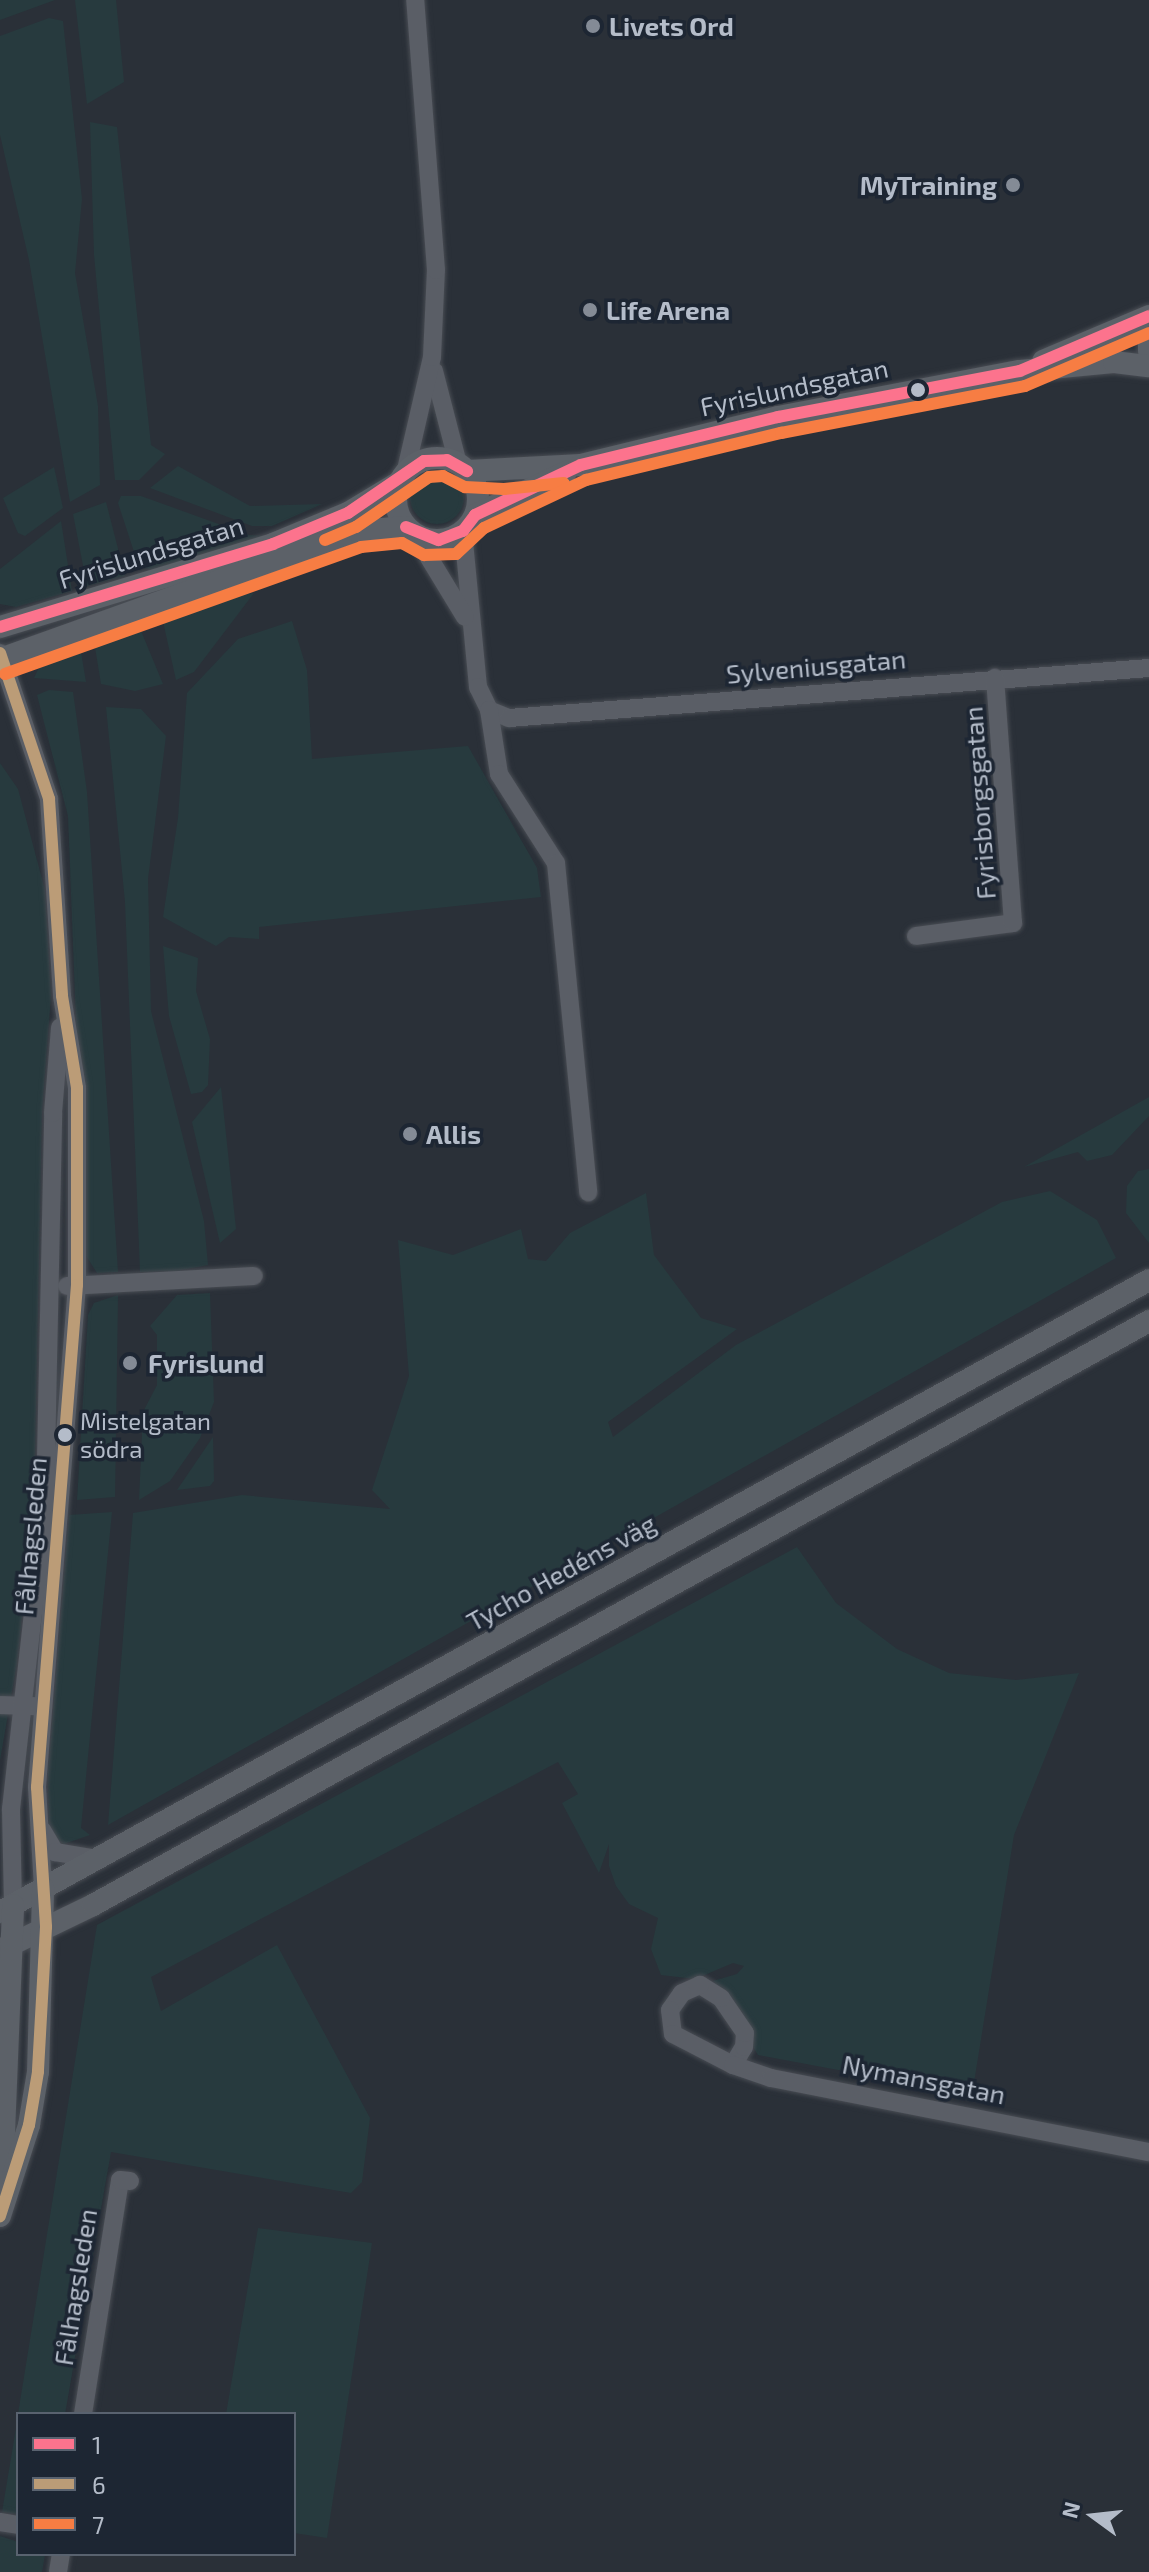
<!DOCTYPE html>
<html>
<head>
<meta charset="utf-8">
<style>
	body { margin:0 }
	#map { position:relative; width:1149px; height:2572px; overflow:hidden; background:#2a3038; font-family:"Exo 2",sans-serif }
	div>[style] { position:absolute }
	.green>* { inset:0; background:#273a3e }
	.round { border-radius:50% }
	.roads { filter:drop-shadow(0 0 2px #484c53) drop-shadow(0 0 2px #484c53) }
	.minor>* { height:18px; margin:-9px; padding:0 9px; transform-origin:9px; border-radius:9px; background:#5a5e66 }
	.major>* { height:22px; margin:-11px; padding:0 11px; transform-origin:11px; border-radius:11px; background:#5c6168 }
	.major>.ring { margin:-11px; padding:0; box-sizing:content-box; background:none; border:22px solid #5c6168; border-radius:50% }
	.bus-1>* { height:12px; margin:-6px; padding:0 6px; transform-origin:6px; border-radius:6px; background:#fc738d }
	.bus-2>* { height:12px; margin:-6px; padding:0 6px; transform-origin:6px; border-radius:6px; background:#bb9c77 }
	.bus-3>* { height:12px; margin:-6px; padding:0 6px; transform-origin:6px; border-radius:6px; background:#f77d43 }
	.dots>* { width:22px; height:22px; translate:-50% -50%; box-sizing:border-box; border:4px solid #1d2633; border-radius:50% }
	span { translate:-50% -50%; white-space:nowrap; text-align:center; line-height:1.15; -webkit-text-stroke:7px #1d2633; paint-order:stroke }
	.bus-label { font-size:24px; color:#b4bcc9 }
	.left { translate:0 -50%; text-align:left }
	.poi-label { font-size:26px; color:#b4bcc9; font-weight:700 }
	.right { translate:-100% -50%; text-align:right }
	.street-label { font-size:26px; color:#b4bcc9 }
	.legend { position:absolute; left:16px; top:2412px; width:280px; height:144px; box-sizing:border-box; background:#1d2633; border:2px solid #59626f; margin:0; padding:10px 14px; list-style:none; font-size:24px; color:#b4bcc9 }
	.legend li { display:flex; align-items:center; gap:16px; height:40px }
	.legend b { width:40px; border:2px solid #59626f }
	.north { position:absolute; left:1053px; top:2476px; width:80px; height:80px; -webkit-text-stroke:6px #1d2633; paint-order:stroke; rotate:285deg; font-size:22px; font-weight:700; line-height:32px; text-align:center; color:#b4bcc9 }
	.north::after { content:''; display:block; margin:auto; width:28px; height:36px; background:#b4bcc9; clip-path:polygon(50% 0,100% 100%,50% 72%,0 100%) }
</style>
</head>
<body>
<div id="map">
	<div class="green">
		<div style="clip-path:polygon(0 0,55px 0,0 20px)"></div>
		<div style="clip-path:polygon(75px 0,116px 0,124px 82px,87px 104px)"></div>
		<div style="clip-path:polygon(49px 18px,63px 21px,82px 199px,75px 273px,98px 406px,100px 485px,70px 502px,29px 260px,0 135px,0 36px)"></div>
		<div style="clip-path:polygon(90px 122px,117px 127px,151px 445px,165px 454px,139px 480px,115px 480px,94px 255px)"></div>
		<div style="clip-path:polygon(178px 466px,250px 506px,322px 504px,272px 526px,252px 526px,150px 488px)"></div>
		<div style="clip-path:polygon(54px 467px,63px 508px,25px 536px,18px 533px,3px 498px)"></div>
		<div class="round" style="left:410px;top:470px;width:54px;height:54px"></div>
		<div style="clip-path:polygon(121px 496px,141px 496px,249px 535px,274px 536px,155px 570px,139px 567px,118px 503px)"></div>
		<div style="clip-path:polygon(106px 502px,125px 576px,87px 586px,73px 514px)"></div>
		<div style="clip-path:polygon(61px 521px,72px 591px,16px 607px,0 604px,0 569px)"></div>
		<div style="clip-path:polygon(254px 593px,194px 672px,176px 680px,162px 617px,211px 600px)"></div>
		<div style="clip-path:polygon(292px 621px,307px 670px,312px 759px,468px 746px,537px 868px,541px 897px,259px 927px,259px 939px,229px 937px,216px 946px,163px 917px,178px 818px,187px 693px,238px 639px)"></div>
		<div style="clip-path:polygon(139px 626px,163px 684px,135px 691px,101px 684px,94px 641px)"></div>
		<div style="clip-path:polygon(80px 646px,86px 682px,34px 678px,42px 661px)"></div>
		<div style="clip-path:polygon(49px 690px,73px 692px,87px 792px,118px 1272px,97px 1273px,85px 1254px,68px 816px,37px 695px)"></div>
		<div style="clip-path:polygon(106px 707px,141px 709px,166px 736px,148px 879px,151px 1011px,204px 1221px,208px 1265px,176px 1271px,140px 1272px,125px 902px)"></div>
		<div style="clip-path:polygon(0 763px,18px 789px,45px 890px,51px 996px,42px 1112px,34px 1505px,17px 1663px,0 1760px)"></div>
		<div style="clip-path:polygon(163px 946px,198px 958px,196px 991px,210px 1039px,208px 1085px,202px 1092px,191px 1094px,169px 1016px)"></div>
		<div style="clip-path:polygon(221px 1087px,236px 1229px,220px 1243px,192px 1122px)"></div>
		<div style="clip-path:polygon(1149px 1097px,1149px 1116px,1112px 1155px,1087px 1161px,1078px 1152px,1024px 1167px)"></div>
		<div style="clip-path:polygon(1149px 1169px,1149px 1243px,1126px 1213px,1127px 1186px,1138px 1171px)"></div>
		<div style="clip-path:polygon(1050px 1191px,1097px 1220px,1116px 1258px,108px 1825px,133px 1513px,242px 1495px,390px 1509px,372px 1490px,409px 1376px,398px 1240px,453px 1255px,521px 1229px,528px 1259px,546px 1261px,570px 1233px,646px 1193px,654px 1255px,701px 1318px,737px 1329px,608px 1422px,613px 1437px,736px 1345px,1002px 1202px)"></div>
		<div style="clip-path:polygon(210px 1293px,214px 1402px,200px 1438px,170px 1481px,139px 1500px,143px 1412px,157px 1385px,157px 1335px,150px 1326px,177px 1295px)"></div>
		<div style="clip-path:polygon(118px 1295px,115px 1497px,77px 1500px,88px 1315px,94px 1303px)"></div>
		<div style="clip-path:polygon(213px 1437px,214px 1481px,210px 1486px,177px 1490px)"></div>
		<div style="clip-path:polygon(112px 1512px,81px 1828px,90px 1835px,64px 1844px,49px 1834px,48px 1773px,69px 1515px)"></div>
		<div style="clip-path:polygon(797px 1547px,836px 1603px,897px 1649px,949px 1673px,1016px 1680px,1079px 1673px,1014px 1835px,972px 2095px,758px 2055px,713px 1981px,737px 1974px,744px 1966px,733px 1963px,695px 1979px,661px 1975px,651px 1949px,658px 1918px,629px 1904px,616px 1886px,609px 1866px,609px 1844px,599px 1873px,562px 1803px,578px 1794px,558px 1762px,151px 1977px,161px 2011px,277px 1945px,370px 2118px,362px 2182px,351px 2193px,111px 2152px,65px 2414px,18px 2414px,97px 1925px)"></div>
		<div style="clip-path:polygon(258px 2228px,372px 2243px,327px 2538px,294px 2533px,294px 2414px,226px 2414px)"></div>
		<div style="clip-path:polygon(18px 2416px,18px 2514px,2px 2512px)"></div>
		<div style="clip-path:polygon(0 2536px,18px 2542px,18px 2554px,45px 2554px,42px 2572px,0 2572px)"></div>
	</div>
	<div class="roads">
		<div class="minor">
			<div style="left:434px;top:371px;width:96px;rotate:75.5deg"></div>
			<div style="left:405px;top:474px;width:120px;rotate:-77deg"></div>
			<div style="left:432px;top:357px;width:87px;rotate:-87.4deg"></div>
			<div style="left:436px;top:270px;width:271px;rotate:-94.4deg"></div>
			<div style="left:463px;top:531px;width:157px;rotate:84.5deg"></div>
			<div style="left:478px;top:687px;width:25px;rotate:64deg"></div>
			<div style="left:489px;top:710px;width:22px;rotate:22deg"></div>
			<div style="left:509px;top:718px;width:642px;rotate:-4.47deg"></div>
			<div style="left:414px;top:533px;width:98px;rotate:58.7deg"></div>
			<div style="left:0;top:653px;width:154px;rotate:71.4deg"></div>
			<div style="left:49px;top:799px;width:197px;rotate:86.2deg"></div>
			<div style="left:62px;top:996px;width:93px;rotate:80.7deg"></div>
			<div style="left:77px;top:1088px;width:197px;rotate:90deg"></div>
			<div style="left:77px;top:1285px;width:504px;rotate:94.56deg"></div>
			<div style="left:37px;top:1787px;width:101px;rotate:86.6deg"></div>
			<div style="left:489px;top:710px;width:65px;rotate:81.1deg"></div>
			<div style="left:499px;top:774px;width:106px;rotate:57.4deg"></div>
			<div style="left:556px;top:863px;width:331px;rotate:84.4deg"></div>
			<div style="left:916px;top:936px;width:98px;rotate:-7.6deg"></div>
			<div style="left:1013px;top:923px;width:246px;rotate:-94.2deg"></div>
			<div style="left:67px;top:1286px;width:187px;rotate:-3.1deg"></div>
			<div style="left:0;top:1705px;width:36px;rotate:2deg"></div>
			<div style="left:42px;top:1830px;width:26px;rotate:59deg"></div>
			<div style="left:55px;top:1852px;width:44px;rotate:9.2deg"></div>
			<div style="left:13px;top:1905px;width:96px;rotate:-91.2deg"></div>
			<div style="left:11px;top:1809px;width:305px;rotate:-83.6deg"></div>
			<div style="left:45px;top:1506px;width:393px;rotate:-88.8deg"></div>
			<div style="left:53px;top:1113px;width:86px;rotate:-85.3deg"></div>
			<div style="left:733px;top:2065px;width:21px;rotate:-59deg"></div>
			<div style="left:744px;top:2047px;width:14px;rotate:-86deg"></div>
			<div style="left:745px;top:2033px;width:42px;rotate:-124.4deg"></div>
			<div style="left:721px;top:1998px;width:25px;rotate:-148deg"></div>
			<div style="left:700px;top:1985px;width:20px;rotate:156deg"></div>
			<div style="left:682px;top:1993px;width:21px;rotate:125deg"></div>
			<div style="left:670px;top:2010px;width:24px;rotate:83deg"></div>
			<div style="left:673px;top:2034px;width:68px;rotate:27.3deg"></div>
			<div style="left:733px;top:2065px;width:40px;rotate:18.9deg"></div>
			<div style="left:771px;top:2078px;width:385px;rotate:11.1deg"></div>
			<div style="left:83px;top:2414px;width:237px;rotate:-81deg"></div>
			<div style="left:120px;top:2180px;width:10px;rotate:6deg"></div>
			<div style="left:0;top:2522px;width:18px;rotate:9deg"></div>
			<div style="left:58px;top:2572px;width:18px;rotate:-81deg"></div>
		</div>
		<div class="major">
			<div style="left:1149px;top:327px;width:24px;rotate:90deg"></div>
			<div style="left:1043px;top:361px;width:115px;rotate:-23deg"></div>
			<div class="ring" style="left:396px;top:458px;width:60px;height:60px"></div>
			<div style="left:467px;top:471px;width:114px;rotate:-3deg"></div>
			<div style="left:581px;top:465px;width:203px;rotate:-13.7deg"></div>
			<div style="left:778px;top:417px;width:246px;rotate:-10.8deg"></div>
			<div style="left:1020px;top:371px;width:94px;rotate:-5.5deg"></div>
			<div style="left:1114px;top:362px;width:35px;rotate:7deg"></div>
			<div style="left:475px;top:515px;width:101px;rotate:-25.3deg"></div>
			<div style="left:0;top:627px;width:285px;rotate:-16.9deg"></div>
			<div style="left:273px;top:544px;width:81px;rotate:-22.5deg"></div>
			<div style="left:348px;top:513px;width:62px;rotate:-31.1deg"></div>
			<div style="left:0;top:659px;width:380px;rotate:-19.7deg"></div>
			<div style="left:358px;top:531px;width:48px;rotate:-4.8deg"></div>
			<div style="left:0;top:1912px;width:1311px;rotate:-28.81deg"></div>
			<div style="left:0;top:1950px;width:103px;rotate:-25.8deg"></div>
			<div style="left:93px;top:1905px;width:1207px;rotate:-28.94deg"></div>
			<div style="left:2px;top:2183px;width:278px;rotate:-87.7deg"></div>
			<div style="left:0;top:2216px;width:96px;rotate:-72.3deg"></div>
			<div style="left:29px;top:2125px;width:54px;rotate:-80.4deg"></div>
			<div style="left:38px;top:2072px;width:184px;rotate:-88.4deg"></div>
		</div>
	</div>
	<div class="bus-1">
		<div style="left:475px;top:515px;width:117px;rotate:-25.3deg"></div>
		<div style="left:581px;top:465px;width:203px;rotate:-13.7deg"></div>
		<div style="left:778px;top:417px;width:246px;rotate:-10.8deg"></div>
		<div style="left:1020px;top:371px;width:140px;rotate:-23.1deg"></div>
		<div style="left:406px;top:527px;width:35px;rotate:22deg"></div>
		<div style="left:439px;top:540px;width:26px;rotate:-21deg"></div>
		<div style="left:463px;top:531px;width:20px;rotate:-53deg"></div>
		<div style="left:0;top:627px;width:285px;rotate:-16.9deg"></div>
		<div style="left:273px;top:544px;width:81px;rotate:-22.5deg"></div>
		<div style="left:348px;top:513px;width:92px;rotate:-34.4deg"></div>
		<div style="left:424px;top:461px;width:23px;rotate:-2deg"></div>
		<div style="left:447px;top:460px;width:23px;rotate:29deg"></div>
	</div>
	<div class="bus-2">
		<div style="left:0;top:653px;width:154px;rotate:71.4deg"></div>
		<div style="left:49px;top:799px;width:197px;rotate:86.2deg"></div>
		<div style="left:62px;top:996px;width:93px;rotate:80.7deg"></div>
		<div style="left:77px;top:1088px;width:197px;rotate:90deg"></div>
		<div style="left:77px;top:1285px;width:504px;rotate:94.56deg"></div>
		<div style="left:37px;top:1787px;width:140px;rotate:86.3deg"></div>
		<div style="left:46px;top:1927px;width:145px;rotate:93.2deg"></div>
		<div style="left:38px;top:2072px;width:54px;rotate:99.6deg"></div>
		<div style="left:29px;top:2125px;width:96px;rotate:107.7deg"></div>
	</div>
	<div class="bus-3">
		<div style="left:325px;top:540px;width:34px;rotate:-23deg"></div>
		<div style="left:356px;top:527px;width:88px;rotate:-34.4deg"></div>
		<div style="left:429px;top:477px;width:14px;rotate:-4deg"></div>
		<div style="left:443px;top:476px;width:25px;rotate:27deg"></div>
		<div style="left:465px;top:487px;width:39px;rotate:3deg"></div>
		<div style="left:504px;top:489px;width:60px;rotate:-5.7deg"></div>
		<div style="left:5px;top:674px;width:378px;rotate:-19.6deg"></div>
		<div style="left:361px;top:547px;width:41px;rotate:-5.6deg"></div>
		<div style="left:402px;top:543px;width:25px;rotate:29deg"></div>
		<div style="left:424px;top:555px;width:32px;rotate:-2deg"></div>
		<div style="left:456px;top:554px;width:38px;rotate:-43deg"></div>
		<div style="left:484px;top:528px;width:113px;rotate:-25.2deg"></div>
		<div style="left:586px;top:480px;width:201px;rotate:-13.6deg"></div>
		<div style="left:781px;top:433px;width:248px;rotate:-10.9deg"></div>
		<div style="left:1025px;top:386px;width:135px;rotate:-23.1deg"></div>
	</div>
	<div class="dots">
		<div style="left:593px;top:26px;background:#848b96"></div>
		<div style="left:1013px;top:185px;background:#848b96"></div>
		<div style="left:590px;top:310px;background:#848b96"></div>
		<div style="left:918px;top:390px;background:#b4bcc9"></div>
		<div style="left:410px;top:1134px;background:#848b96"></div>
		<div style="left:130px;top:1363px;background:#848b96"></div>
		<div style="left:65px;top:1435px;background:#b4bcc9"></div>
	</div>
	<div class="bus-label">
		<span class="left" style="left:80px;top:1435px">Mistelgatan<br>södra</span>
	</div>
	<div class="poi-label">
		<span class="left" style="left:609px;top:26px">Livets Ord</span>
		<span class="right" style="left:997px;top:185px">MyTraining</span>
		<span class="left" style="left:606px;top:310px">Life Arena</span>
		<span class="left" style="left:426px;top:1134px">Allis</span>
		<span class="left" style="left:148px;top:1363px">Fyrislund</span>
	</div>
	<div class="street-label">
		<span style="left:794px;top:387px;rotate:-12deg">Fyrislundsgatan</span>
		<span style="left:151px;top:552px;rotate:-17deg">Fyrislundsgatan</span>
		<span style="left:816px;top:666px;rotate:-5deg">Sylveniusgatan</span>
		<span style="left:979px;top:803px;rotate:-94deg">Fyrisborgsgatan</span>
		<span style="left:30px;top:1536px;rotate:-85deg">Fålhagsleden</span>
		<span style="left:561px;top:1572px;rotate:-29deg">Tycho Hedéns väg</span>
		<span style="left:924px;top:2079px;rotate:11deg">Nymansgatan</span>
		<span style="left:75px;top:2287px;rotate:-81deg">Fålhagsleden</span>
	</div>
	<ul class="legend">
	<li><b style="height:10px;background:#fc738d"></b>1</li>
	<li><b style="height:10px;background:#bb9c77"></b>6</li>
	<li><b style="height:10px;background:#f77d43"></b>7</li>
	</ul>
	<div class="north">N</div>
</div>
</body>
</html>
